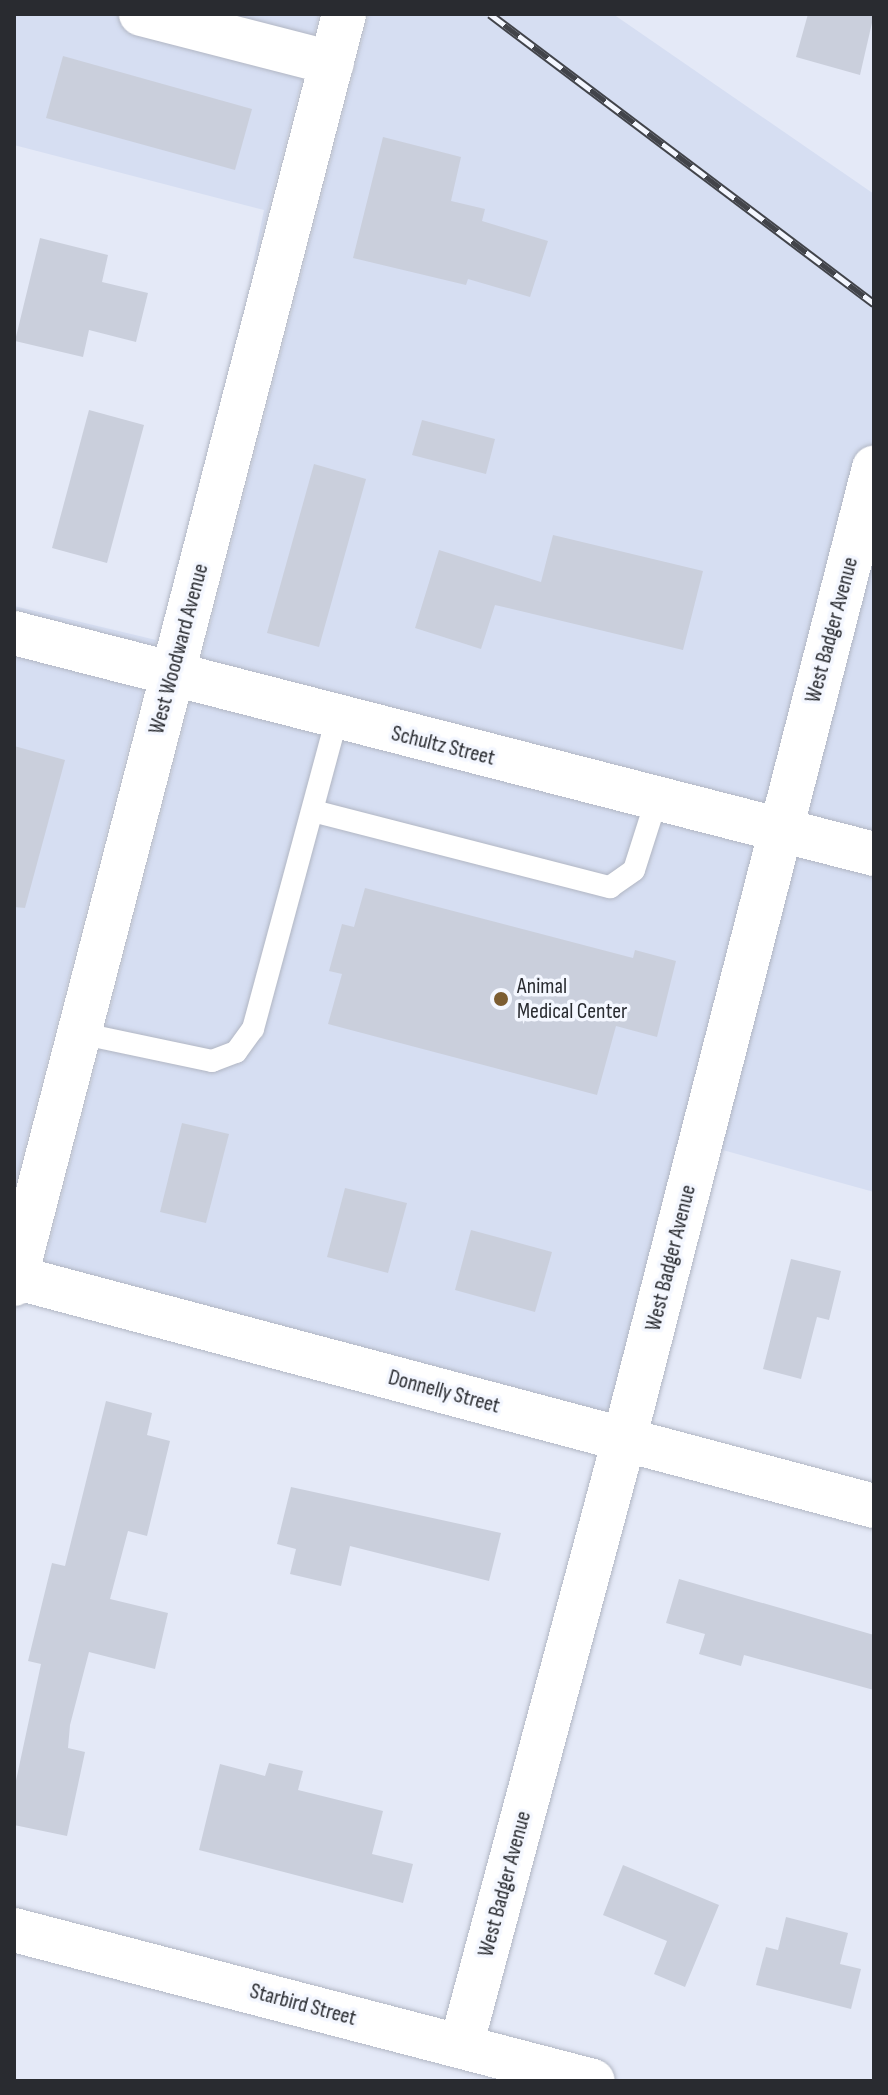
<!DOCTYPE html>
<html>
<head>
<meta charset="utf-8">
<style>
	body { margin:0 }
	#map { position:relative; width:888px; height:2095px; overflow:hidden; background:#e4e9f7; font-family:"Sofia Sans Condensed",sans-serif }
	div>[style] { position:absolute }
	.built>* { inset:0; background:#d6def2 }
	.building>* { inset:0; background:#cacfdc }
	.roads { filter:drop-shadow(0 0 2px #b1b6c3) drop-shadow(0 0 2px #b1b6c3) }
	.lane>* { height:22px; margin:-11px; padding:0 11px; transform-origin:11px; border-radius:11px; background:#fff }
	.street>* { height:44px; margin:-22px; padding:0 22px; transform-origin:22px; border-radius:22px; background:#fff }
	.secondary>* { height:44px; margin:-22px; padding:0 22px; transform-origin:22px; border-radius:22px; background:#fff }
	.rail>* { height:9px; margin-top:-4.5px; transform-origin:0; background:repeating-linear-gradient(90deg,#f4f7ff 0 18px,#42444a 0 36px); box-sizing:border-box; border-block:2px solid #42444a }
	.dots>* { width:22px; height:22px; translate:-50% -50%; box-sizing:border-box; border:4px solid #f4f7ff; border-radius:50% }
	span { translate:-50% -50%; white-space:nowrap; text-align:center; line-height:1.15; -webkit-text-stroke:7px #f4f7ff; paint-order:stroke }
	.street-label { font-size:22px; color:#292b30 }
	.poi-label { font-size:22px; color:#292b30 }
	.left { translate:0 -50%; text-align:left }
	.frame { position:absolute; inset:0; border:16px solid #292b30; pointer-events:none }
</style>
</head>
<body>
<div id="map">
	<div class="built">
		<div style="clip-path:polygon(14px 14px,319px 14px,249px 283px,264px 210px,14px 145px)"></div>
		<div style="clip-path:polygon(369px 14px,613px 14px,874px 194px,874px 1192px,694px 1142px,631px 1435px,41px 1276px)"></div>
		<div style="clip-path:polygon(14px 606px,156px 640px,14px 1188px)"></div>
	</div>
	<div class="building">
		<div style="clip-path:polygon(808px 14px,874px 14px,860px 75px,796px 57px)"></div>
		<div style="clip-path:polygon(63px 56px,252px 109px,235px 170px,46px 118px)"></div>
		<div style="clip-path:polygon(383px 137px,461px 157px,451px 201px,485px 209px,482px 221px,548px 241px,530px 297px,468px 279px,466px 285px,353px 258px)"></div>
		<div style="clip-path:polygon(40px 238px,108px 255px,102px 282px,148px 293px,136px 342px,89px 330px,83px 357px,15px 341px)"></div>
		<div style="clip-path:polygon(89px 410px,144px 425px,107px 563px,52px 548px)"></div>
		<div style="clip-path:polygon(422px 420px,495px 439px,486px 474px,412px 455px)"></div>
		<div style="clip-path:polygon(314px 464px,366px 479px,319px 647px,267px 633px)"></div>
		<div style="clip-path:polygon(553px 535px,703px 571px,683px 650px,495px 605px,481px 649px,415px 628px,439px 550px,541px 582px)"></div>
		<div style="clip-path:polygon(14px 746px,65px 760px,25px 908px,14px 907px)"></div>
		<div style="clip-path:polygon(365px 888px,633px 958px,635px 950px,676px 961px,657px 1037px,616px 1026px,597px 1095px,328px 1024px,342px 974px,329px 971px,342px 924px,354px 927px)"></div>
		<div style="clip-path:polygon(182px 1123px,229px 1134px,206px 1223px,160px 1212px)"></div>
		<div style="clip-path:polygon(345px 1188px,407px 1203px,388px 1273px,327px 1257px)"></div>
		<div style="clip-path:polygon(471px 1230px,552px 1252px,535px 1312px,455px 1290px)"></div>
		<div style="clip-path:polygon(791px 1259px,841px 1271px,829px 1320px,817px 1317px,801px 1379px,763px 1369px)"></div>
		<div style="clip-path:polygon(106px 1401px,152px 1413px,147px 1435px,170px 1441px,147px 1536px,128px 1531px,110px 1599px,168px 1613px,155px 1669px,89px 1652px,70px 1725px,68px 1748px,85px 1752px,67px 1836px,14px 1825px,14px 1790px,41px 1664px,28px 1661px,52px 1563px,65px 1566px)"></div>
		<div style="clip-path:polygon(291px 1487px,501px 1533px,489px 1581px,350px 1546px,341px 1586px,290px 1574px,296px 1549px,277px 1544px)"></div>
		<div style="clip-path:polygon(679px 1579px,874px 1635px,874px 1690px,744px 1655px,741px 1666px,699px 1654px,705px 1634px,666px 1623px)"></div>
		<div style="clip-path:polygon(269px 1763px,303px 1771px,298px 1790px,383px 1811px,372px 1854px,413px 1864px,403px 1903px,199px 1850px,220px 1764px,265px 1776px)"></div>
		<div style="clip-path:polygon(623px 1865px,719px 1905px,685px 1987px,654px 1974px,667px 1941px,603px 1915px)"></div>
		<div style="clip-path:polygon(786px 1917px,848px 1933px,840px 1964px,861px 1969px,851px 2009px,756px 1985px,766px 1947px,778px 1950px)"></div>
	</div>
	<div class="roads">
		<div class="lane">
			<div style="left:313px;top:811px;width:307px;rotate:14.4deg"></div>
			<div style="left:610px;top:887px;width:29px;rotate:-35deg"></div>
			<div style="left:634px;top:870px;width:76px;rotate:-72.3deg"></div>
			<div style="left:79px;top:1033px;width:136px;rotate:11.9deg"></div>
			<div style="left:212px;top:1061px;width:26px;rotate:-21deg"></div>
			<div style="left:236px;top:1052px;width:29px;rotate:-54deg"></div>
			<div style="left:253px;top:1029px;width:322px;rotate:-74.9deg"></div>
		</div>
		<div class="street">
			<div style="left:141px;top:14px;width:197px;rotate:14.4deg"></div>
			<div style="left:14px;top:633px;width:888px;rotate:14.41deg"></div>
			<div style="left:14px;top:1277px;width:890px;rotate:14.91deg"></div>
			<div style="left:14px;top:1930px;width:598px;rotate:14.62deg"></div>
			<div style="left:461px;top:2046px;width:628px;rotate:-74.95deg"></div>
			<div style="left:624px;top:1440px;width:1004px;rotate:-75.58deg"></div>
		</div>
		<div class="secondary">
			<div style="left:14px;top:1284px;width:1312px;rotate:-75.43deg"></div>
		</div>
	</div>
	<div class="rail">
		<div style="left:490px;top:14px;width:481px;rotate:37deg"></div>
	</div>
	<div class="dots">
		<div style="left:501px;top:999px;background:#7c5d32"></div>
	</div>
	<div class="street-label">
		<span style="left:832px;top:630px;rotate:-75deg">West Badger Avenue</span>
		<span style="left:179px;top:649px;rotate:-75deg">West Woodward Avenue</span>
		<span style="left:443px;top:746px;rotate:14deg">Schultz Street</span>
		<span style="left:671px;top:1258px;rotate:-76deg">West Badger Avenue</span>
		<span style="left:444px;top:1392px;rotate:15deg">Donnelly Street</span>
		<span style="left:505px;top:1884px;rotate:-75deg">West Badger Avenue</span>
		<span style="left:303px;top:2005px;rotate:15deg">Starbird Street</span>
	</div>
	<div class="poi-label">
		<span class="left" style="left:517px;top:999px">Animal<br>Medical Center</span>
	</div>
	<div class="frame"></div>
</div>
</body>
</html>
